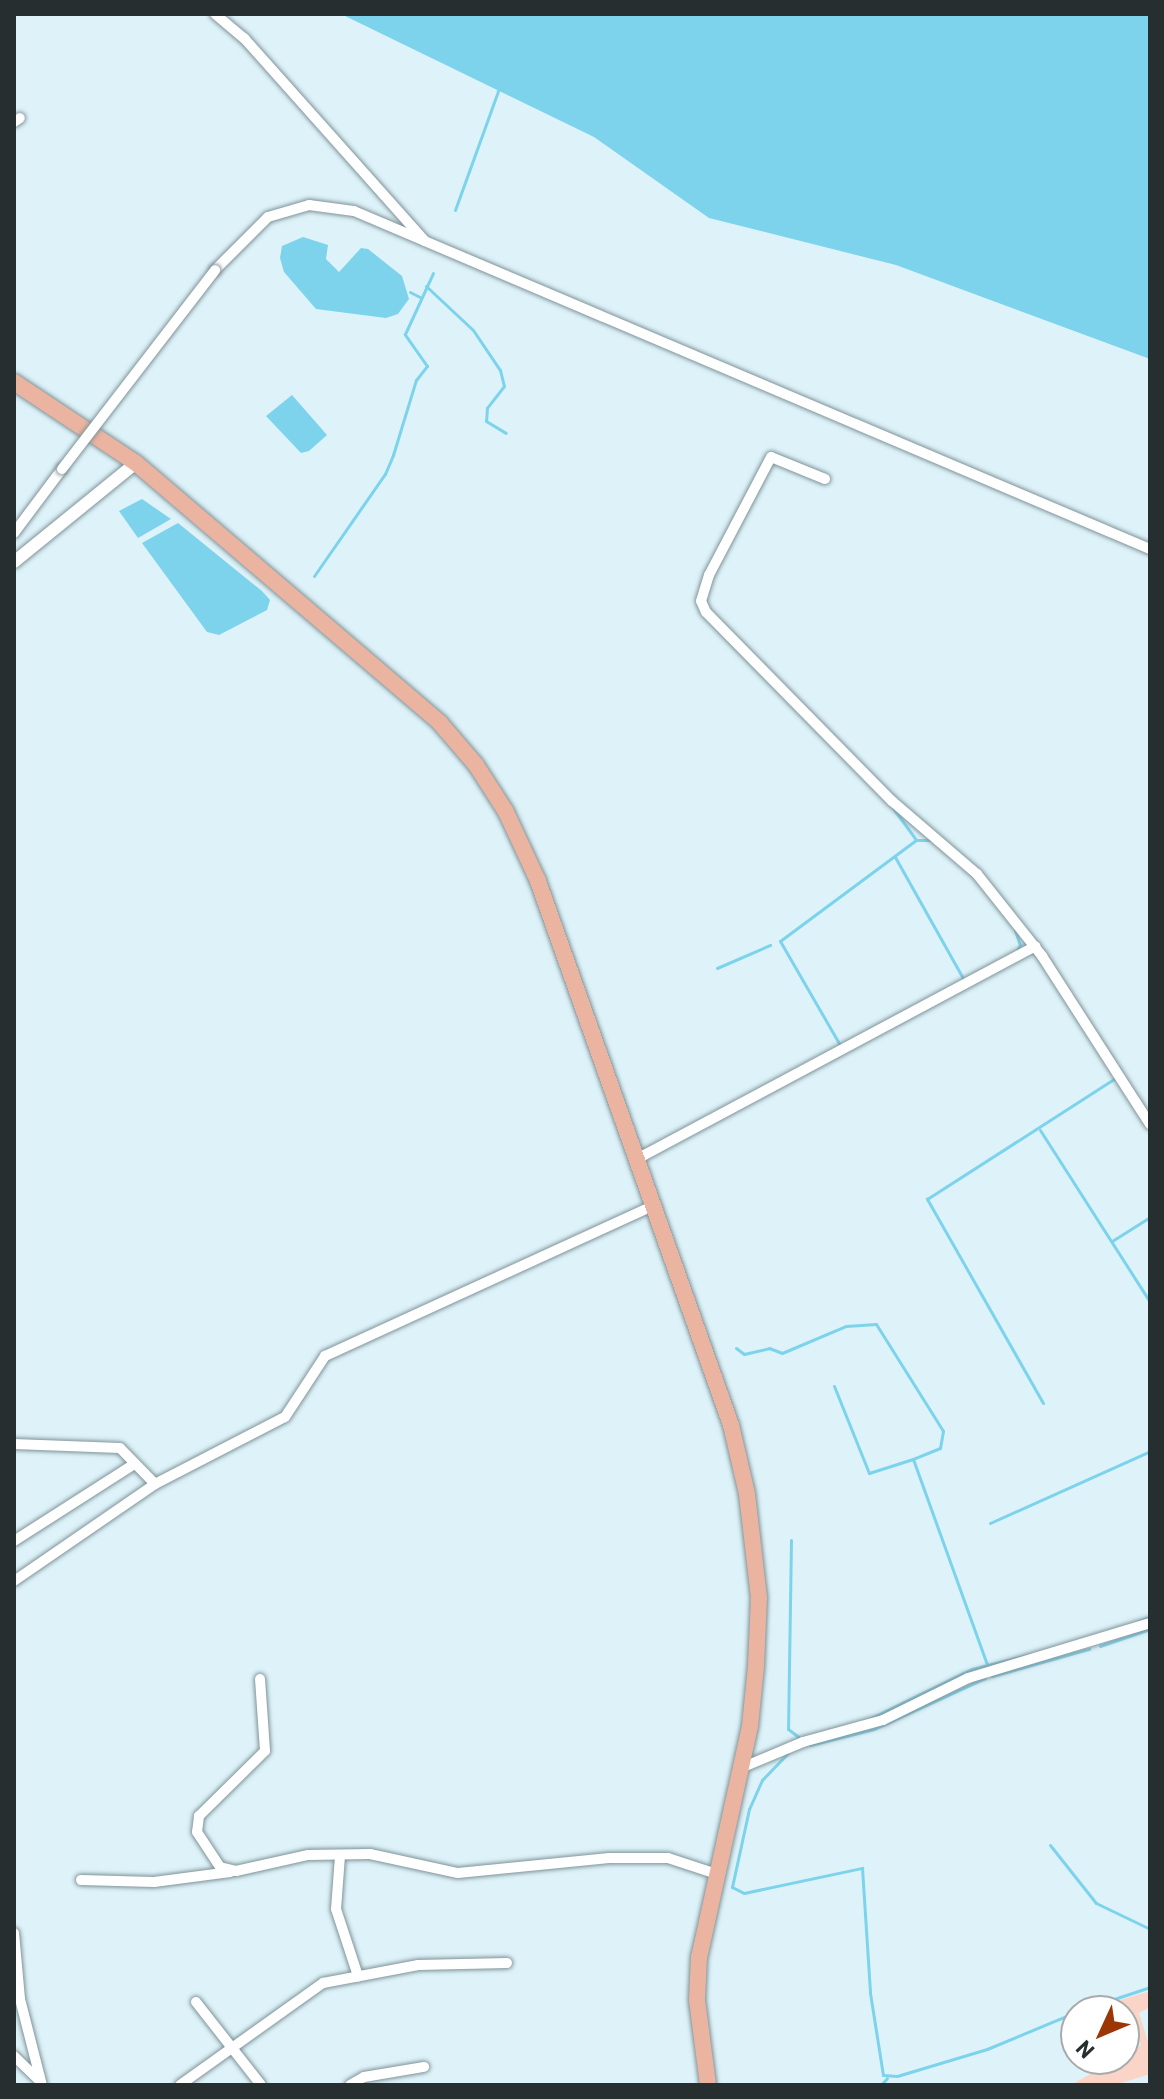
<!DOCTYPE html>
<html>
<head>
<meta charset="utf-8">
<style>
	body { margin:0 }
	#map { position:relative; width:1164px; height:2099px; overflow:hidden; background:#ddf3f9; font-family:Barlow,sans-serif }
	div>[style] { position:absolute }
	.green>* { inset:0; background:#f9d4c7 }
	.water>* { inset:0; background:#7cd3eb }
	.stream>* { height:3px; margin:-1.5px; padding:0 1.5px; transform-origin:1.5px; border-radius:1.5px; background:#7cd3eb }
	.roads { filter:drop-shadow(0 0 2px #809399) drop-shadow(0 0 2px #809399) }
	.minor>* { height:10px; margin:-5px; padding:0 5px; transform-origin:5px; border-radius:5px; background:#fff }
	.tertiary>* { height:12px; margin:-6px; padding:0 6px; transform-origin:6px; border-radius:6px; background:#fff }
	.primary>* { height:16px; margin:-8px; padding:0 8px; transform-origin:8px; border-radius:8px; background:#ebb4a0 }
	.bridges { filter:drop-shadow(0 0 2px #809399) drop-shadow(0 0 2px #809399) }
	.minor-bridge>* { height:10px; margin:-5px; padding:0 5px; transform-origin:5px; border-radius:5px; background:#fff }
	span { translate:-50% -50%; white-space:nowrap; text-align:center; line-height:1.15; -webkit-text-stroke:6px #fff; paint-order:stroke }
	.frame { position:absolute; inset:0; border:16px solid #262e30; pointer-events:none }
	.north { position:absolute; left:1060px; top:1995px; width:80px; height:80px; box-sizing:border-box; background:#fff; border:2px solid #a8abac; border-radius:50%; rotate:226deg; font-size:22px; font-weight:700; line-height:32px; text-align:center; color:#262e30 }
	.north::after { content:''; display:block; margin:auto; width:28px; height:36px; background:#9c3705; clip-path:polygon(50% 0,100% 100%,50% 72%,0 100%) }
</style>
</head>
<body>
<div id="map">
	<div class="green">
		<div style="clip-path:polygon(1150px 1991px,1150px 2007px,1139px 2013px,1150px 2048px,1150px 2074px,1115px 2085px,1071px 2085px,1141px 2045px,1120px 2000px)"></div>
	</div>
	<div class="water">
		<div style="clip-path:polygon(341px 14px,1150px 14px,1150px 359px,896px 265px,709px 218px,594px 137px)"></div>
		<div style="clip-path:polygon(303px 237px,328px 245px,326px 259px,339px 272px,361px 248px,368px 249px,402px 276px,409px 299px,398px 314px,386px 318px,316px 309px,284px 272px,280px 258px,282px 246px)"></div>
		<div style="clip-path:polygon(292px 395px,327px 435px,309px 451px,301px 453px,266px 416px)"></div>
		<div style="clip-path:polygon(142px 499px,171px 519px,138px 538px,119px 511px)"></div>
		<div style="clip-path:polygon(178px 523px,262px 591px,270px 600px,267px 610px,219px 635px,207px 632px,142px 543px)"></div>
	</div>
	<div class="stream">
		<div style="left:455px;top:210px;width:127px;rotate:-70.1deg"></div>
		<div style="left:426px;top:286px;width:64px;rotate:43.1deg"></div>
		<div style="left:473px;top:330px;width:48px;rotate:56deg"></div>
		<div style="left:500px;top:370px;width:16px;rotate:76deg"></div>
		<div style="left:504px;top:386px;width:28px;rotate:128deg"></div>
		<div style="left:487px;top:408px;width:13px;rotate:94deg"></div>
		<div style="left:486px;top:421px;width:23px;rotate:31deg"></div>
		<div style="left:410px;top:292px;width:11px;rotate:27deg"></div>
		<div style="left:314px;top:576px;width:124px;rotate:-55.2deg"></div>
		<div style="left:385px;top:474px;width:21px;rotate:-67deg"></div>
		<div style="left:393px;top:455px;width:78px;rotate:-73deg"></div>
		<div style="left:416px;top:380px;width:18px;rotate:-52deg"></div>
		<div style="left:427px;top:366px;width:39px;rotate:-125deg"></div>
		<div style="left:405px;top:334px;width:67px;rotate:-65.3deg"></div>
		<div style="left:893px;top:808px;width:39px;rotate:54deg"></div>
		<div style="left:916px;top:840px;width:15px"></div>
		<div style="left:895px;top:857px;width:141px;rotate:60.7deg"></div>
		<div style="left:1015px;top:930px;width:16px;rotate:72deg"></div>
		<div style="left:1020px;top:945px;width:8px;rotate:120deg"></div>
		<div style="left:717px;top:968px;width:58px;rotate:-23.5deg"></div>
		<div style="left:840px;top:1045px;width:120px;rotate:-120deg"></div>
		<div style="left:780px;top:941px;width:169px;rotate:-36.6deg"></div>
		<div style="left:1040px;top:1130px;width:204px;rotate:57.4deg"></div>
		<div style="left:1112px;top:1241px;width:45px;rotate:-32.3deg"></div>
		<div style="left:736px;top:1348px;width:10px;rotate:37deg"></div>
		<div style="left:744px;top:1354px;width:26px;rotate:-13deg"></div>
		<div style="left:769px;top:1348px;width:14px;rotate:21deg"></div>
		<div style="left:782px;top:1353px;width:69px;rotate:-22.9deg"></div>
		<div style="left:846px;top:1326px;width:30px;rotate:-4deg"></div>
		<div style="left:876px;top:1324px;width:126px;rotate:57.9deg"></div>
		<div style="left:943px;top:1431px;width:17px;rotate:100deg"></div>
		<div style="left:940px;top:1448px;width:29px;rotate:158deg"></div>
		<div style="left:834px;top:1386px;width:94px;rotate:68.1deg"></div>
		<div style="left:869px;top:1473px;width:46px;rotate:-17.7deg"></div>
		<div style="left:913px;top:1459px;width:219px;rotate:70.2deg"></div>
		<div style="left:1043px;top:1403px;width:235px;rotate:-119.6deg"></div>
		<div style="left:927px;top:1199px;width:222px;rotate:-32.7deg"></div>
		<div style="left:990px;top:1523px;width:175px;rotate:-24.2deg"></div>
		<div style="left:791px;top:1540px;width:189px;rotate:90.9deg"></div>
		<div style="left:788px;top:1729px;width:15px;rotate:37deg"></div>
		<div style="left:1135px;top:1623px;width:16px;rotate:-22deg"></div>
		<div style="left:1100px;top:1646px;width:53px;rotate:-18.8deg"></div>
		<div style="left:992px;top:1676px;width:101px;rotate:-15.6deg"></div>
		<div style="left:869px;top:1719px;width:114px;rotate:-25.9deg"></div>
		<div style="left:972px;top:1669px;width:62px;rotate:-14deg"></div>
		<div style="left:810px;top:1745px;width:66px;rotate:-14deg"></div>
		<div style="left:874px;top:1729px;width:122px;rotate:-24.7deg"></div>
		<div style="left:788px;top:1753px;width:37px;rotate:134deg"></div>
		<div style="left:762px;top:1780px;width:32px;rotate:114deg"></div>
		<div style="left:749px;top:1809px;width:80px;rotate:102.3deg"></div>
		<div style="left:732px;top:1887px;width:13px;rotate:27deg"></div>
		<div style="left:744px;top:1893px;width:121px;rotate:-12deg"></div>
		<div style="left:862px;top:1868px;width:125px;rotate:86.3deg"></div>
		<div style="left:870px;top:1993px;width:83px;rotate:81deg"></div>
		<div style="left:883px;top:2075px;width:14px;rotate:4deg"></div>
		<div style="left:897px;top:2076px;width:94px;rotate:-16.7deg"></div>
		<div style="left:987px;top:2049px;width:96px;rotate:-22.6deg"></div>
		<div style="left:1050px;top:1845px;width:74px;rotate:51.6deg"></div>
		<div style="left:1096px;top:1903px;width:60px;rotate:25.7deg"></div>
		<div style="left:1078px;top:2011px;width:76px;rotate:-18.4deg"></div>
		<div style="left:881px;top:2085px;width:9px;rotate:-49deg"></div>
	</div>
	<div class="roads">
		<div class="minor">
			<div style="left:215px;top:14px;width:38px;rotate:40deg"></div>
			<div style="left:244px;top:38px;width:272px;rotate:48.3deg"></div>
			<div style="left:14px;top:122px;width:7px;rotate:-34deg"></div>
			<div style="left:215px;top:270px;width:75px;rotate:-45deg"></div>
			<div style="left:268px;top:217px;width:43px;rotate:-16.3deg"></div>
			<div style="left:309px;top:205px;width:45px;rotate:7.6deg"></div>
			<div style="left:354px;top:211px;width:865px;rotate:23.01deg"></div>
			<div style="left:825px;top:479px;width:58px;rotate:-157.8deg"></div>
			<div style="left:771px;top:457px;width:133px;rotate:117.7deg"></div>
			<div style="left:709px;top:575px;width:27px;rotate:107deg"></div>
			<div style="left:701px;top:601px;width:12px;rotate:66deg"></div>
			<div style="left:706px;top:612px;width:265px;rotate:45.5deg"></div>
			<div style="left:892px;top:801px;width:112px;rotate:40.7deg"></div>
			<div style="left:977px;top:874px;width:105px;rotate:51.6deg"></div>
			<div style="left:1042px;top:956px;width:200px;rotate:57.3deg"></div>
			<div style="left:14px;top:533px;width:80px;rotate:-53.1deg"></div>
			<div style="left:635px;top:1160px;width:454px;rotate:-28.1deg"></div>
			<div style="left:14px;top:1444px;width:106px;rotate:2.2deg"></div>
			<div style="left:120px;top:1448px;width:50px;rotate:45.8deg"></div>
			<div style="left:155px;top:1484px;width:146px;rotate:-27.3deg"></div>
			<div style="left:285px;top:1417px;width:73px;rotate:-56.7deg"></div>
			<div style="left:325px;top:1356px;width:360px;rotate:-24.6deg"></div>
			<div style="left:14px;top:1541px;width:141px;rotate:-32.6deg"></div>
			<div style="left:14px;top:1581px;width:171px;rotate:-34.5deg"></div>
			<div style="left:260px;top:1679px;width:72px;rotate:86deg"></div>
			<div style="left:265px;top:1751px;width:93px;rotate:135.4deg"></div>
			<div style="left:199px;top:1816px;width:16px;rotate:97deg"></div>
			<div style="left:197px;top:1832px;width:42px;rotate:56.7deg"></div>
			<div style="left:220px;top:1867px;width:16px;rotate:14deg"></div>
			<div style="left:236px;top:1871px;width:74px;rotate:-12.5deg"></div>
			<div style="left:308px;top:1855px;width:62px;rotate:-0.9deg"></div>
			<div style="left:370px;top:1854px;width:90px;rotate:12.2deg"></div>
			<div style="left:458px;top:1873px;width:152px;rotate:-5.7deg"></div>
			<div style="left:609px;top:1858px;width:59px"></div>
			<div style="left:668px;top:1858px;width:48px;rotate:18.1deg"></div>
			<div style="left:741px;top:1768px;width:67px;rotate:-22.8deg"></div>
			<div style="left:803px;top:1742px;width:83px;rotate:-15.4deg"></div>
			<div style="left:883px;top:1720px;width:95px;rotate:-26.3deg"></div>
			<div style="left:968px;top:1678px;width:190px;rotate:-16.8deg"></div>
			<div style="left:340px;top:1856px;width:53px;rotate:94.3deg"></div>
			<div style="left:336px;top:1909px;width:71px;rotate:71.8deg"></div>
			<div style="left:81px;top:1880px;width:73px;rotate:1.6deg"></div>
			<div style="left:154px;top:1882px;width:77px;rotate:-7.5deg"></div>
			<div style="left:14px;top:1933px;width:66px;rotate:84.8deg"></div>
			<div style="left:20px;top:1999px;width:89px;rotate:75.7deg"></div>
			<div style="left:196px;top:2002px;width:105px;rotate:51.9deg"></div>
			<div style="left:14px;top:2056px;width:36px;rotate:44deg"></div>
			<div style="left:180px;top:2085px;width:176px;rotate:-35.5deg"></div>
			<div style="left:323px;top:1983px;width:97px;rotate:-10.7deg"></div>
			<div style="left:418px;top:1965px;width:89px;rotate:-1.3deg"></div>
			<div style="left:350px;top:2085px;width:16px;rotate:-30deg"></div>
			<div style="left:364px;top:2077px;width:61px;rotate:-9.5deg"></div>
		</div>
		<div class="tertiary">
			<div style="left:14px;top:562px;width:157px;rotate:-39.1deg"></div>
		</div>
		<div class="primary">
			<div style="left:14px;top:382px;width:146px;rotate:33.6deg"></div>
			<div style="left:136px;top:463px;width:400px;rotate:40.5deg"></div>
			<div style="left:440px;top:723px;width:55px;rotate:49.4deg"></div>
			<div style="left:476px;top:765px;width:56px;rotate:57.4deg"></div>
			<div style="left:506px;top:812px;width:76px;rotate:65.1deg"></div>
			<div style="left:538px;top:881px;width:577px;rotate:70.47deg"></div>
			<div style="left:731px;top:1425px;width:71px;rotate:76.9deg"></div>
			<div style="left:747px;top:1494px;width:104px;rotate:83.4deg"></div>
			<div style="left:759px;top:1597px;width:69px;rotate:92.5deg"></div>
			<div style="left:756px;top:1666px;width:60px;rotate:95.7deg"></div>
			<div style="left:750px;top:1726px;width:237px;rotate:102.4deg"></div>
			<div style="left:699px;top:1957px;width:43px;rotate:92.7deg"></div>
			<div style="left:697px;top:2000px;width:86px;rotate:82.6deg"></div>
		</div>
	</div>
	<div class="bridges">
		<div class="minor-bridge">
			<div style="left:62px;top:469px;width:251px;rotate:-52.4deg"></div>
		</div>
	</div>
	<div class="frame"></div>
	<div class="north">N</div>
</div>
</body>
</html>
